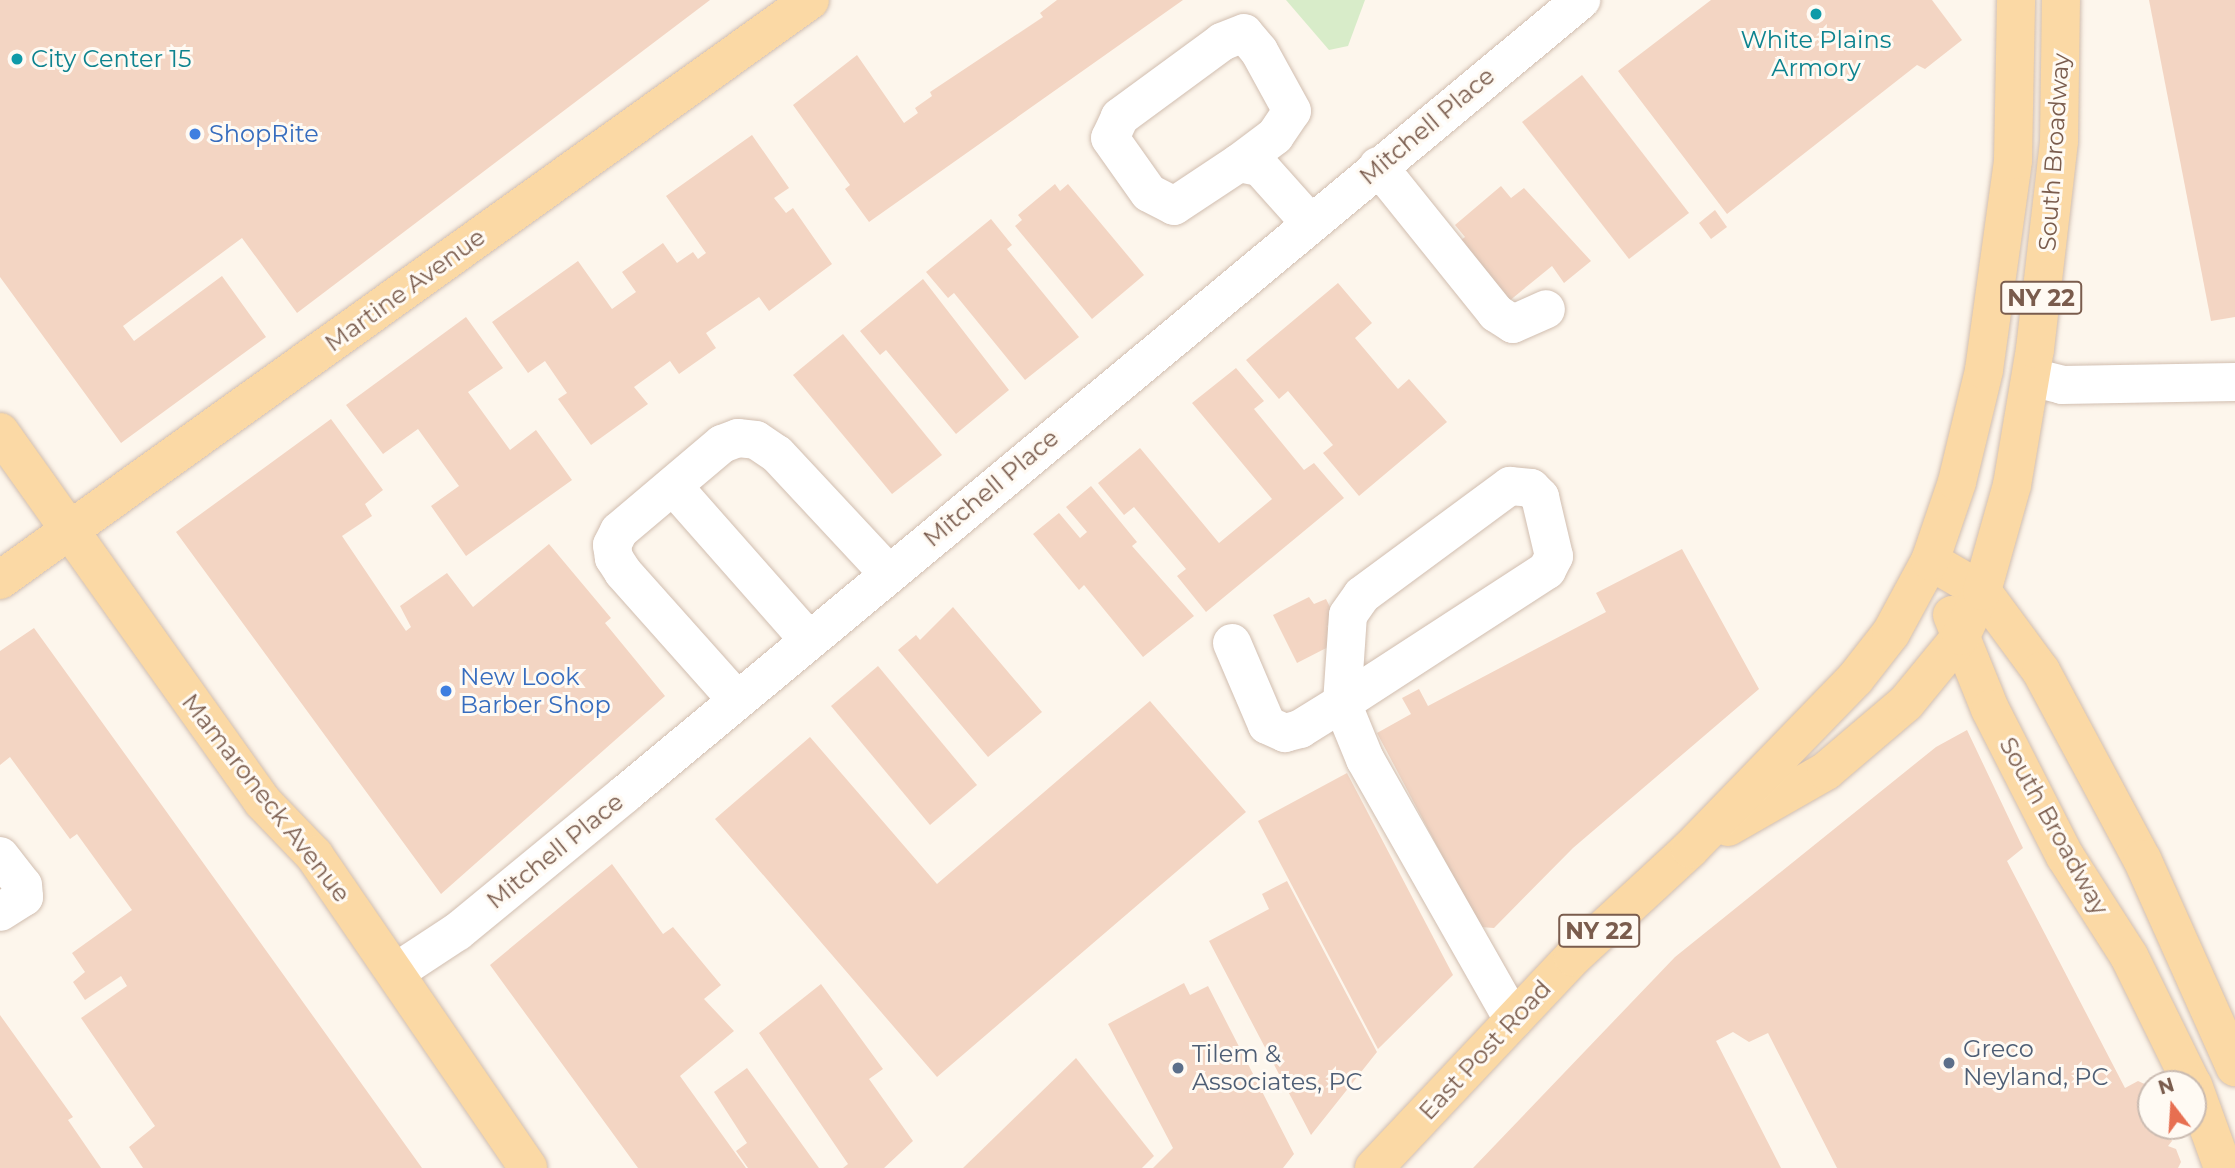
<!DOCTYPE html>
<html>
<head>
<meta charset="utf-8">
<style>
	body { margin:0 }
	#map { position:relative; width:2235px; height:1168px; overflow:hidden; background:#fdf6ec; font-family:Montserrat,sans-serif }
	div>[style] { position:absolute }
	.green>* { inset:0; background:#d8ecc9 }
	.building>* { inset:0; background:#f3d5c3 }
	.roads { filter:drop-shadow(0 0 2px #d1beb0) drop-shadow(0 0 2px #d1beb0) }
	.minor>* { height:38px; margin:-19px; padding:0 19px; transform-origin:19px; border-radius:19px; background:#fff }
	.major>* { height:38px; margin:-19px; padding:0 19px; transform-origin:19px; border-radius:19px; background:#fbd9a5 }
	.dots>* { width:19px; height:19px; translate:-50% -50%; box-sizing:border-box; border:4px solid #fffaf3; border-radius:50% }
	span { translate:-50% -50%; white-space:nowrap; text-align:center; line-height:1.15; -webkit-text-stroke:6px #fffaf3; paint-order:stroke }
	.shield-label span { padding:2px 5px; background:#fffaf3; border:2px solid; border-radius:5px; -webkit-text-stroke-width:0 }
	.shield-label { font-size:23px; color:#7a5c4d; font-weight:700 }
	.culture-label { font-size:24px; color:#0d838f }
	.left { translate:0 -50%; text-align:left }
	.street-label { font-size:24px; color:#7a5c4d }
	.shop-label { font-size:24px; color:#366cbe }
	.service-label { font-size:24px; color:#4e5e75 }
	.north { position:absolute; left:2137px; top:1070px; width:70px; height:70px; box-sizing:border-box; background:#fffaf3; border:2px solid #cabbb1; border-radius:50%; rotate:343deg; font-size:19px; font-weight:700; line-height:28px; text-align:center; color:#7a5c4d }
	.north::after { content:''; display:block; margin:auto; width:24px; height:32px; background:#e76f51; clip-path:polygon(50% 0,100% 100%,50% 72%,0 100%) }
</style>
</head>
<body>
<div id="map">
	<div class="green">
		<div style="clip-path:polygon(1286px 0,1365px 0,1348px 46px,1329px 50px)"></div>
	</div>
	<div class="building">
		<div style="clip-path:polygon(0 0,710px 0,297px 313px,242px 238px,123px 326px,134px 341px,222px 276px,266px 337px,121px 443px,0 277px)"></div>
		<div style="clip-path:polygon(1057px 0,1183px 0,869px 222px,845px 189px,850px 185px,793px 105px,857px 55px,904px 123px,918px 113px,915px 108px,932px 96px,930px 92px,1043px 17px,1040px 13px)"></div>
		<div style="clip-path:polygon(1711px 0,1932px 0,1962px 40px,1925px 69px,1917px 65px,1727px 214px,1618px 71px)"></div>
		<div style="clip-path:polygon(2149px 0,2235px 0,2235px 317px,2211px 321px)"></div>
		<div style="clip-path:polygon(1582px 75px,1689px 213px,1629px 259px,1522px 122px)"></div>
		<div style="clip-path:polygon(752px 135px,789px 188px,774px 198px,786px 213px,793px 208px,832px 264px,769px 311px,759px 297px,706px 333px,716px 348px,679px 374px,670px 361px,634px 387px,648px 404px,591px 445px,558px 399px,567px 393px,545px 361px,528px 373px,492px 322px,578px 261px,612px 309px,636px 292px,622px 272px,663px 243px,677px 263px,693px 252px,698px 259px,706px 253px,666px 196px)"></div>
		<div style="clip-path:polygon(1055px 184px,1060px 191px,1068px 184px,1144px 275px,1092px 319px,1015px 226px,1022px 220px,1018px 215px)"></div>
		<div style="clip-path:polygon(1501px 186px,1511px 198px,1524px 188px,1591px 261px,1564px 283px,1552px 266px,1503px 306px,1452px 247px,1465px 237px,1455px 225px)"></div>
		<div style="clip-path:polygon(1715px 210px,1727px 227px,1711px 239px,1699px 223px)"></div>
		<div style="clip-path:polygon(991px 219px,1012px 245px,1007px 249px,1079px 337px,1025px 380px,954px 293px,948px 298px,926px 272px)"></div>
		<div style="clip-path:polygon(923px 279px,1009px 390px,956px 434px,886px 350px,880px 355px,860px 331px)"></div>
		<div style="clip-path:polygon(1338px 283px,1372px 323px,1355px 338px,1398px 389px,1409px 379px,1447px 422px,1359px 496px,1323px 453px,1333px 445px,1288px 391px,1279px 399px,1246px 360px)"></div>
		<div style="clip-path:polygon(466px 317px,503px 368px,468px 392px,510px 450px,536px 430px,572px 480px,466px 556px,431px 506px,459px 486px,418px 429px,383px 454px,346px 405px)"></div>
		<div style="clip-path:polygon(843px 334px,942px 455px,892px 494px,793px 375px)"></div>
		<div style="clip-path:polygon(1236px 368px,1264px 401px,1254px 409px,1304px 470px,1314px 463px,1344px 498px,1206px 612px,1177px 576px,1186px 569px,1134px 507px,1124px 515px,1098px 483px,1140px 448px,1219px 543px,1272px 499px,1192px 403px)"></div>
		<div style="clip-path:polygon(331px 419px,383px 490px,365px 504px,372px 516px,342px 536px,406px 631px,411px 627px,400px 606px,447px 573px,473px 607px,549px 544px,611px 618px,605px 623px,665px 696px,441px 894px,176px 532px)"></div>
		<div style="clip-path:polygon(1091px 486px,1137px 542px,1132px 546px,1194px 616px,1143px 657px,1084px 585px,1079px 590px,1033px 534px,1059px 513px,1080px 538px,1087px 532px,1066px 507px)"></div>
		<div style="clip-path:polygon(1682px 549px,1759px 689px,1573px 848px,1494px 928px,1480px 927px,1377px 733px,1411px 714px,1402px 698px,1419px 689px,1428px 706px,1606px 612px,1596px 593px)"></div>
		<div style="clip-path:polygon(1309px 597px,1314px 604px,1326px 599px,1337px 621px,1327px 626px,1336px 643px,1297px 663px,1273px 615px)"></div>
		<div style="clip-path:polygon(953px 607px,1042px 712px,988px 757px,898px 650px,916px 635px,920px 640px)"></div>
		<div style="clip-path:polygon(34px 628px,148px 786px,422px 1168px,143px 1168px,129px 1147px,155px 1126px,81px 1018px,127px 986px,121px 976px,85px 1000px,73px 982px,85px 972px,72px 953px,132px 910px,77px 834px,70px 839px,10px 757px,0 765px,0 651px)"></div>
		<div style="clip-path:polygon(878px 666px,977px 785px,930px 825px,831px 706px)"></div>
		<div style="clip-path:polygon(1150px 701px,1246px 812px,937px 1077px,715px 819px,810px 737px,937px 884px)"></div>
		<div style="clip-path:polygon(1967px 730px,2023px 848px,2007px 861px,2125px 1088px,2138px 1081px,2149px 1086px,2151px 1126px,2167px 1128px,2172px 1141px,2168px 1146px,2176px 1149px,2181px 1162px,2178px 1168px,1837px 1168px,1768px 1033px,1749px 1042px,1733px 1032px,1716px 1041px,1781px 1168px,1473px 1168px,1675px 957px,1936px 747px)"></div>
		<div style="clip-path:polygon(1347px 773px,1453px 975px,1378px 1049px,1258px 821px)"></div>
		<div style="clip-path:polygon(612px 864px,663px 934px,673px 927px,721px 985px,704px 999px,734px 1031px,680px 1076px,746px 1168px,638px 1168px,490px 965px)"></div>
		<div style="clip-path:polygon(1287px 881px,1377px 1052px,1311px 1135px,1209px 941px,1269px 909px,1262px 894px)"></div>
		<div style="clip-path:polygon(1184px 983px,1190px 995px,1208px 986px,1294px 1154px,1283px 1168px,1153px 1168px,1173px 1148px,1108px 1024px)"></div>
		<div style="clip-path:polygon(821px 984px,883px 1069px,869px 1079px,913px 1141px,884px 1168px,843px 1168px,848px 1164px,759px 1033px)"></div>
		<div style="clip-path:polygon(0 1015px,73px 1117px,68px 1120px,101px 1168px,0 1168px)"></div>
		<div style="clip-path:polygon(1076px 1058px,1154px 1156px,1142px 1168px,963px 1168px)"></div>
		<div style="clip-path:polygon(747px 1068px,819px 1168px,748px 1168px,736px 1151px,747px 1143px,714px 1092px)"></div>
	</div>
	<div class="roads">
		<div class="minor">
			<div style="left:1239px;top:163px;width:45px;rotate:-36.9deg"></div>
			<div style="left:1275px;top:136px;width:30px;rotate:-56deg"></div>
			<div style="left:1292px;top:111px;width:68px;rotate:-118.8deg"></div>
			<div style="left:1259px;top:51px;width:23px;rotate:-130deg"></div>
			<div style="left:1244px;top:33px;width:24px;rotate:158deg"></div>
			<div style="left:1222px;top:42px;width:127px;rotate:143.7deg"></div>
			<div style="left:1120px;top:117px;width:23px;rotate:115deg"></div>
			<div style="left:1110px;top:138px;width:67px;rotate:54.7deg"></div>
			<div style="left:1149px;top:193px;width:28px;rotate:27deg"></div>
			<div style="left:1174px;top:206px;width:78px;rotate:-33.5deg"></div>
			<div style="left:1239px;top:163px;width:21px;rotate:11deg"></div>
			<div style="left:1260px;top:167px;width:75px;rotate:48.2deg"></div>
			<div style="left:1378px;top:166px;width:189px;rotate:51.2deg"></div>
			<div style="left:1496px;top:313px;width:20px;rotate:33deg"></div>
			<div style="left:1513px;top:324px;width:36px;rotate:-24deg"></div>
			<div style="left:2031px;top:377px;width:32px;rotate:14deg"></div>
			<div style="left:2062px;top:385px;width:173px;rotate:-1deg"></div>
			<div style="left:673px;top:486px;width:204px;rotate:48.6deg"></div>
			<div style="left:1510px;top:486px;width:21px;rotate:5deg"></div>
			<div style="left:1531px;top:488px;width:13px;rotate:45deg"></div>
			<div style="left:1540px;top:497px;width:61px;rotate:76.7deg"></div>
			<div style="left:1554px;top:556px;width:16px;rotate:117deg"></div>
			<div style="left:1547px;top:570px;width:244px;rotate:147deg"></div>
			<div style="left:1342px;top:703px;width:88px;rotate:-86.1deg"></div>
			<div style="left:1348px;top:615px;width:24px;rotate:-55deg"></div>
			<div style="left:1362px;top:595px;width:184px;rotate:-36.4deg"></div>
			<div style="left:1232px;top:643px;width:89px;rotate:66.9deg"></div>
			<div style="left:1267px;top:725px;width:20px;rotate:24deg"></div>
			<div style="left:1285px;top:733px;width:16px;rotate:-15deg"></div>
			<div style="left:1300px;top:729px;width:49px;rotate:-31.8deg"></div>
			<div style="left:1342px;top:703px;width:61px;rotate:67.7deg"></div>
			<div style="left:1365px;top:759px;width:300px;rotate:60.4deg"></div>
			<div style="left:736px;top:699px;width:170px;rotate:-131.7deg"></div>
			<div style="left:623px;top:572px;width:17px;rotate:-123deg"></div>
			<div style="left:614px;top:558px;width:13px;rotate:-99deg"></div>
			<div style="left:612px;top:545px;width:16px;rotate:-63deg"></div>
			<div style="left:619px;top:531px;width:135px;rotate:-40.2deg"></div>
			<div style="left:722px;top:444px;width:17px;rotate:-21deg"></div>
			<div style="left:738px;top:438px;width:18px;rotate:6deg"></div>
			<div style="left:756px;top:440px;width:25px;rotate:34deg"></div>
			<div style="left:777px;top:454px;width:163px;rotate:47deg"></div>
			<div style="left:0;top:856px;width:37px;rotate:52deg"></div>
			<div style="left:23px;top:885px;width:12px;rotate:85deg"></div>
			<div style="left:24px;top:897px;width:28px;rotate:148deg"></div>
			<div style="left:396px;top:972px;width:73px;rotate:-33.3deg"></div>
			<div style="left:457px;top:932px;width:217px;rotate:-39.4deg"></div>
			<div style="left:625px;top:794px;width:1243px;rotate:-39.71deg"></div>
		</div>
		<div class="major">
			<div style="left:0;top:432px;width:453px;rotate:54.6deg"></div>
			<div style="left:262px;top:801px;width:75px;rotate:46.1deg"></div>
			<div style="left:314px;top:855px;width:379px;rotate:55.6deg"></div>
			<div style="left:1930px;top:561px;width:60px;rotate:30deg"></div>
			<div style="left:1982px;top:591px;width:99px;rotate:53.6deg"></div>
			<div style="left:2041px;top:671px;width:213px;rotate:61.8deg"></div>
			<div style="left:2142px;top:859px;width:228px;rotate:65.9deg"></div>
			<div style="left:0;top:580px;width:996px;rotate:-35.6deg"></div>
			<div style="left:1952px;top:615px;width:101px;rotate:68deg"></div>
			<div style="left:1990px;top:709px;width:165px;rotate:63deg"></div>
			<div style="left:2065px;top:856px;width:119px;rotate:57.4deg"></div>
			<div style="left:2129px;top:956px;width:143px;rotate:63.8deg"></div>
			<div style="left:1728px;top:827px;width:113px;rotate:-29.7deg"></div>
			<div style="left:1826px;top:771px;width:105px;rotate:-40.4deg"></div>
			<div style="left:1906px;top:703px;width:87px;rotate:-50.6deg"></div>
			<div style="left:1961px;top:636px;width:50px;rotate:-65deg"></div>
			<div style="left:1982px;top:591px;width:110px;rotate:-74.2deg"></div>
			<div style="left:2012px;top:485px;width:138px;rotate:-80.4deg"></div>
			<div style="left:2035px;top:349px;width:209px;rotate:-83.4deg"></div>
			<div style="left:2059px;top:141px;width:141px;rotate:-89.2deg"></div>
			<div style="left:2193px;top:1085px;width:88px;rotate:70.1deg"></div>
			<div style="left:1374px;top:1168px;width:290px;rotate:-46.7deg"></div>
			<div style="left:1573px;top:957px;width:159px;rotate:-42.7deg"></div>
			<div style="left:1690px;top:849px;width:237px;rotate:-45.9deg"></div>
			<div style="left:1855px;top:679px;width:58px;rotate:-52deg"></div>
			<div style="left:1891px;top:633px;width:82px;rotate:-61.6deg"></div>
			<div style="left:1930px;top:561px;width:83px;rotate:-71.1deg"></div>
			<div style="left:1957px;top:482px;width:115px;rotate:-76.4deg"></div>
			<div style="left:1984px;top:370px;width:212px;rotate:-82.1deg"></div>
			<div style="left:2013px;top:160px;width:160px;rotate:-88.9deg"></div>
		</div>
	</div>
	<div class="dots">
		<div style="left:1816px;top:14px;background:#0f9aa8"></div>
		<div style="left:17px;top:59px;background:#0f9aa8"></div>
		<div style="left:195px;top:134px;background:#3f7fe0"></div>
		<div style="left:446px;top:691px;background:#3f7fe0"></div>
		<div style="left:1949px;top:1063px;background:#5c6f8a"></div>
		<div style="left:1178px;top:1068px;background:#5c6f8a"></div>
	</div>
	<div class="shield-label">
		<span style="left:2041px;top:298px">NY 22</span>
		<span style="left:1599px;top:931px">NY 22</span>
	</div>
	<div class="culture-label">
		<span style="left:1816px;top:54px">White Plains<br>Armory</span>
		<span class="left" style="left:31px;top:59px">City Center 15</span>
	</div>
	<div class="street-label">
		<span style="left:1427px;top:126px;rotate:-40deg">Mitchell Place</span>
		<span style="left:2054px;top:152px;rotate:-86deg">South Broadway</span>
		<span style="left:405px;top:290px;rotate:-36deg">Martine Avenue</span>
		<span style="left:991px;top:488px;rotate:-40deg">Mitchell Place</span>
		<span style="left:266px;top:798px;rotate:52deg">Mamaroneck Avenue</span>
		<span style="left:2054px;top:826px;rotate:61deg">South Broadway</span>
		<span style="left:555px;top:851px;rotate:-39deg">Mitchell Place</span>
		<span style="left:1485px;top:1050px;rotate:-47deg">East Post Road</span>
	</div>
	<div class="shop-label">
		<span class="left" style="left:209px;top:134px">ShopRite</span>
		<span class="left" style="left:460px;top:691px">New Look<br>Barber Shop</span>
	</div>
	<div class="service-label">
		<span class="left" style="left:1963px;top:1063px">Greco<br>Neyland, PC</span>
		<span class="left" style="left:1192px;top:1068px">Tilem &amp;<br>Associates, PC</span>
	</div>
	<div class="north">N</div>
</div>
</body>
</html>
